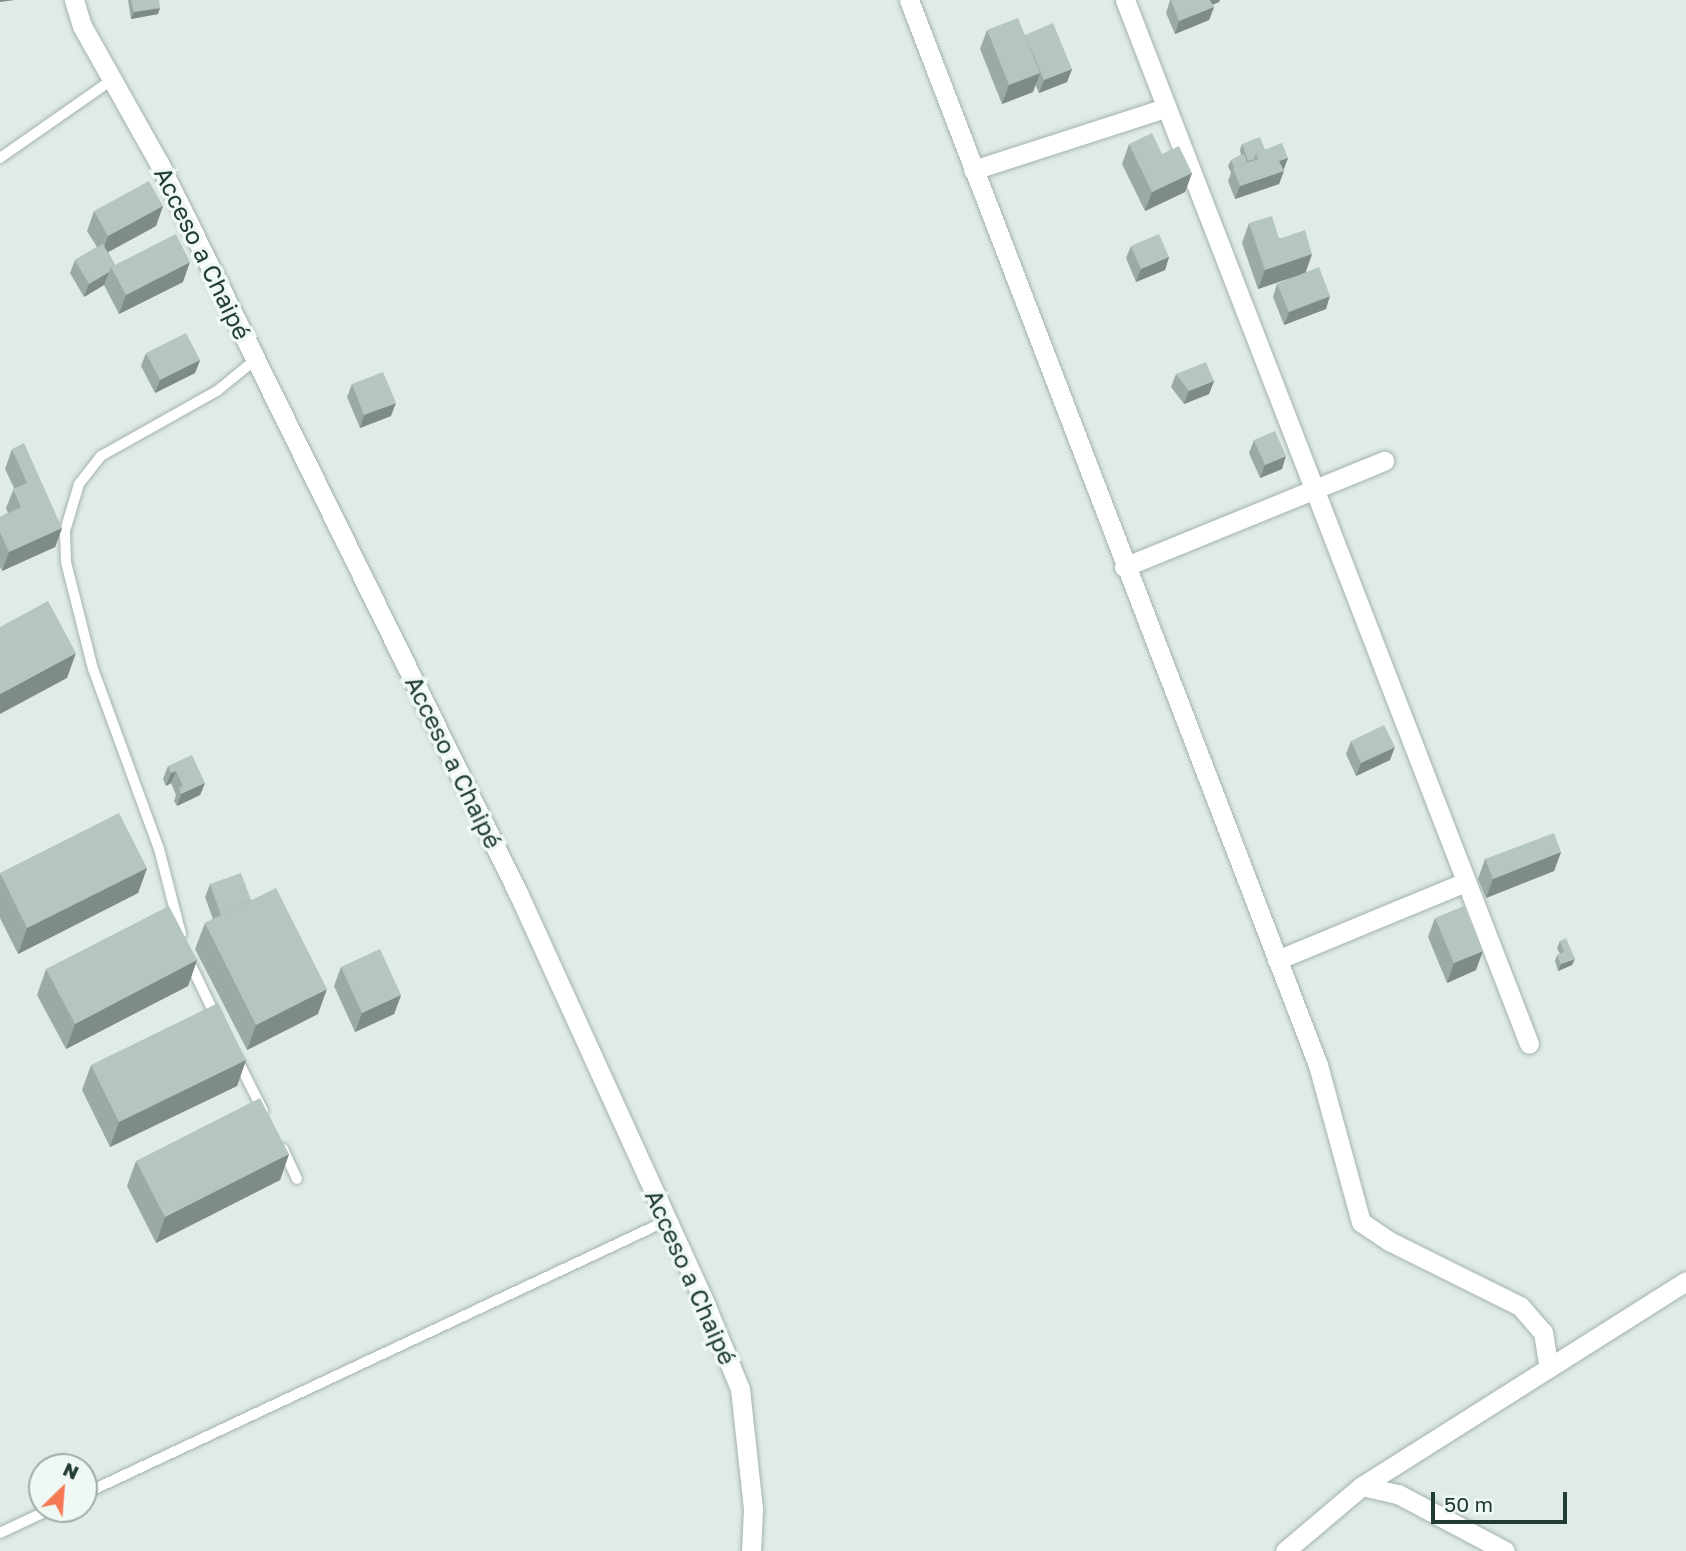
<!DOCTYPE html>
<html>
<head>
<meta charset="utf-8">
<style>
	body { margin:0 }
	#map { position:relative; width:1686px; height:1551px; overflow:hidden; background:#e0ebe6; font-family:"Golos Text",sans-serif }
	div>[style] { position:absolute }
	.roads { filter:drop-shadow(0 0 2px #a3b3ad) drop-shadow(0 0 2px #a3b3ad) }
	.service>* { height:10px; margin:-5px; padding:0 5px; transform-origin:5px; border-radius:5px; background:#fff }
	.minor>* { height:19px; margin:-9.5px; padding:0 9.5px; transform-origin:9.5px; border-radius:9.5px; background:#fff }
	.wall>* { inset:0; background:#9caaa4 }
	.shaded-wall>* { inset:0; background:#7f8b86 }
	.building>* { inset:0; background:#b5c6bf }
	span { translate:-50% -50%; white-space:nowrap; text-align:center; line-height:1.15; -webkit-text-stroke:7px #f0f8f4; paint-order:stroke }
	.street-label { font-size:24px; color:#203c33 }
	.north { position:absolute; left:28px; top:1453px; width:70px; height:70px; box-sizing:border-box; background:#f0f8f4; border:2px solid #9dada7; border-radius:50%; rotate:25deg; font-size:19px; font-weight:700; line-height:28px; text-align:center; color:#203c33 }
	.north::after { content:''; display:block; margin:auto; width:24px; height:32px; background:#f57754; clip-path:polygon(50% 0,100% 100%,50% 72%,0 100%) }
	.scale { position:absolute; left:1431px; top:1492px; width:136px; height:32px; box-sizing:border-box; border:4px solid #203c33; border-top:0; padding-left:9px; font-size:21px; line-height:24px; white-space:nowrap; color:#203c33; -webkit-text-stroke:5px #f0f8f4; paint-order:stroke }
</style>
</head>
<body>
<div id="map">
	<div class="roads">
		<div class="service">
			<div style="left:0;top:158px;width:136px;rotate:-34.9deg"></div>
			<div style="left:181px;top:934px;width:88px;rotate:-104.5deg"></div>
			<div style="left:159px;top:849px;width:192px;rotate:-110.1deg"></div>
			<div style="left:93px;top:669px;width:110px;rotate:-104.2deg"></div>
			<div style="left:66px;top:562px;width:31px;rotate:-92deg"></div>
			<div style="left:65px;top:531px;width:49px;rotate:-73.4deg"></div>
			<div style="left:79px;top:484px;width:36px;rotate:-52deg"></div>
			<div style="left:101px;top:456px;width:133px;rotate:-29.3deg"></div>
			<div style="left:217px;top:391px;width:50px;rotate:-39.4deg"></div>
			<div style="left:189px;top:961px;width:62px;rotate:64.3deg"></div>
			<div style="left:237px;top:1059px;width:58px;rotate:63.4deg"></div>
			<div style="left:283px;top:1149px;width:33px;rotate:65deg"></div>
			<div style="left:84px;top:1494px;width:643px;rotate:-25.13deg"></div>
			<div style="left:0;top:1533px;width:56px;rotate:-25.2deg"></div>
		</div>
		<div class="minor">
			<div style="left:74px;top:0;width:27px;rotate:73deg"></div>
			<div style="left:82px;top:26px;width:157px;rotate:60.7deg"></div>
			<div style="left:159px;top:163px;width:816px;rotate:63.81deg"></div>
			<div style="left:519px;top:895px;width:452px;rotate:65.5deg"></div>
			<div style="left:706px;top:1306px;width:90px;rotate:67.7deg"></div>
			<div style="left:740px;top:1389px;width:121px;rotate:83.8deg"></div>
			<div style="left:753px;top:1509px;width:42px;rotate:92.7deg"></div>
			<div style="left:909px;top:0;width:1141px;rotate:68.99deg"></div>
			<div style="left:1318px;top:1065px;width:163px;rotate:74.7deg"></div>
			<div style="left:1361px;top:1222px;width:34px;rotate:34deg"></div>
			<div style="left:1389px;top:1241px;width:146px;rotate:26.4deg"></div>
			<div style="left:1520px;top:1306px;width:35px;rotate:49deg"></div>
			<div style="left:1543px;top:1332px;width:36px;rotate:81deg"></div>
			<div style="left:1125px;top:0;width:1119px;rotate:68.84deg"></div>
			<div style="left:973px;top:170px;width:202px;rotate:-17.9deg"></div>
			<div style="left:1124px;top:567px;width:281px;rotate:-22.2deg"></div>
			<div style="left:1277px;top:960px;width:204px;rotate:-22.5deg"></div>
			<div style="left:1362px;top:1486px;width:37px;rotate:13deg"></div>
			<div style="left:1398px;top:1494px;width:121px;rotate:28deg"></div>
			<div style="left:1285px;top:1551px;width:101px;rotate:-40.2deg"></div>
			<div style="left:1362px;top:1486px;width:383px;rotate:-32.3deg"></div>
		</div>
	</div>
	<div class="wall">
		<div style="clip-path:polygon(128px 0,159px 0,158px 14px,131px 19px)"></div>
		<div style="clip-path:polygon(1170px 0,1220px 0,1219px 2px,1213px 5px,1214px 7px,1209px 20px,1175px 34px,1166px 13px)"></div>
		<div style="clip-path:polygon(987px 30px,1025px 35px,1072px 69px,1067px 82px,1039px 93px,1035px 84px,1033px 92px,1002px 104px,980px 49px)"></div>
		<div style="clip-path:polygon(1129px 144px,1162px 154px,1192px 173px,1185px 192px,1145px 211px,1122px 164px)"></div>
		<div style="clip-path:polygon(1242px 144px,1288px 158px,1279px 184px,1235px 199px,1228px 181px,1231px 173px,1228px 166px,1231px 160px,1241px 155px,1240px 150px)"></div>
		<div style="clip-path:polygon(163px 206px,156px 226px,108px 252px,115px 265px,183px 282px,119px 314px,104px 285px,84px 297px,70px 273px,75px 260px,97px 247px,87px 231px,94px 211px)"></div>
		<div style="clip-path:polygon(1249px 223px,1312px 254px,1306px 272px,1326px 309px,1284px 325px,1273px 297px,1277px 284px,1296px 276px,1258px 289px,1242px 243px)"></div>
		<div style="clip-path:polygon(1131px 246px,1169px 257px,1165px 270px,1136px 282px,1126px 258px)"></div>
		<div style="clip-path:polygon(146px 353px,200px 360px,195px 373px,155px 393px,141px 366px)"></div>
		<div style="clip-path:polygon(1176px 374px,1214px 381px,1209px 394px,1184px 404px,1171px 387px)"></div>
		<div style="clip-path:polygon(352px 384px,391px 416px,360px 428px,347px 397px)"></div>
		<div style="clip-path:polygon(1254px 440px,1282px 469px,1260px 478px,1249px 453px)"></div>
		<div style="clip-path:polygon(12px 449px,62px 528px,55px 547px,2px 571px,0 567px,0 517px,8px 513px,6px 508px,14px 488px,5px 469px)"></div>
		<div style="clip-path:polygon(1351px 741px,1390px 760px,1356px 776px,1346px 754px)"></div>
		<div style="clip-path:polygon(168px 766px,205px 783px,200px 795px,177px 806px,174px 801px,176px 795px,171px 783px,166px 786px,163px 779px)"></div>
		<div style="clip-path:polygon(1561px 852px,1554px 871px,1486px 898px,1478px 879px,1485px 859px)"></div>
		<div style="clip-path:polygon(147px 868px,138px 893px,18px 954px,0 918px,0 874px)"></div>
		<div style="clip-path:polygon(210px 884px,251px 900px,318px 1014px,247px 1050px,195px 949px,205px 923px,213px 919px,205px 897px)"></div>
		<div style="clip-path:polygon(1435px 918px,1476px 970px,1447px 983px,1428px 937px)"></div>
		<div style="clip-path:polygon(1560px 941px,1572px 965px,1558px 971px,1555px 961px,1557px 955px,1560px 954px,1557px 948px)"></div>
		<div style="clip-path:polygon(197px 960px,188px 986px,66px 1049px,37px 995px,46px 969px)"></div>
		<div style="clip-path:polygon(341px 967px,401px 995px,394px 1014px,355px 1032px,334px 986px)"></div>
		<div style="clip-path:polygon(246px 1060px,237px 1086px,110px 1147px,82px 1090px,91px 1065px)"></div>
		<div style="clip-path:polygon(289px 1154px,280px 1180px,156px 1243px,127px 1186px,136px 1161px)"></div>
	</div>
	<div class="shaded-wall">
		<div style="clip-path:polygon(0 0,15px 0,0 2px)"></div>
		<div style="clip-path:polygon(1210px 0,1220px 0,1219px 2px,1205px 7px)"></div>
		<div style="clip-path:polygon(1214px 7px,1209px 20px,1175px 34px,1179px 21px)"></div>
		<div style="clip-path:polygon(160px 8px,158px 14px,131px 19px,134px 12px)"></div>
		<div style="clip-path:polygon(1072px 69px,1067px 82px,1039px 93px,1044px 80px)"></div>
		<div style="clip-path:polygon(1040px 73px,1033px 92px,1002px 104px,1009px 85px)"></div>
		<div style="clip-path:polygon(1288px 158px,1283px 170px,1279px 161px)"></div>
		<div style="clip-path:polygon(1284px 171px,1279px 184px,1235px 199px,1240px 186px)"></div>
		<div style="clip-path:polygon(1192px 173px,1185px 192px,1145px 211px,1152px 192px)"></div>
		<div style="clip-path:polygon(163px 206px,156px 226px,101px 256px,108px 236px)"></div>
		<div style="clip-path:polygon(1312px 254px,1305px 273px,1258px 289px,1265px 270px)"></div>
		<div style="clip-path:polygon(1169px 257px,1165px 270px,1136px 282px,1141px 269px)"></div>
		<div style="clip-path:polygon(190px 262px,183px 282px,119px 314px,126px 295px)"></div>
		<div style="clip-path:polygon(109px 272px,104px 285px,84px 297px,89px 284px)"></div>
		<div style="clip-path:polygon(1330px 296px,1326px 309px,1284px 325px,1289px 312px)"></div>
		<div style="clip-path:polygon(200px 360px,195px 373px,155px 393px,160px 380px)"></div>
		<div style="clip-path:polygon(1214px 381px,1209px 394px,1184px 404px,1189px 391px)"></div>
		<div style="clip-path:polygon(396px 403px,391px 416px,360px 428px,364px 415px)"></div>
		<div style="clip-path:polygon(1286px 456px,1282px 469px,1260px 478px,1265px 465px)"></div>
		<div style="clip-path:polygon(62px 528px,55px 547px,2px 571px,9px 552px)"></div>
		<div style="clip-path:polygon(76px 653px,67px 678px,0 714px,0 694px)"></div>
		<div style="clip-path:polygon(1395px 747px,1390px 760px,1356px 776px,1361px 763px)"></div>
		<div style="clip-path:polygon(176px 771px,171px 783px,166px 786px,171px 773px)"></div>
		<div style="clip-path:polygon(205px 783px,200px 795px,177px 806px,181px 794px)"></div>
		<div style="clip-path:polygon(1561px 852px,1554px 871px,1486px 898px,1493px 879px)"></div>
		<div style="clip-path:polygon(147px 868px,138px 893px,18px 954px,27px 928px)"></div>
		<div style="clip-path:polygon(1483px 951px,1476px 970px,1447px 983px,1454px 963px)"></div>
		<div style="clip-path:polygon(1575px 959px,1572px 965px,1558px 971px,1561px 964px)"></div>
		<div style="clip-path:polygon(197px 960px,188px 986px,66px 1049px,75px 1024px)"></div>
		<div style="clip-path:polygon(327px 989px,318px 1014px,247px 1050px,256px 1025px)"></div>
		<div style="clip-path:polygon(401px 995px,394px 1014px,355px 1032px,362px 1013px)"></div>
		<div style="clip-path:polygon(246px 1060px,237px 1086px,110px 1147px,119px 1122px)"></div>
		<div style="clip-path:polygon(289px 1154px,280px 1180px,156px 1243px,165px 1217px)"></div>
	</div>
	<div class="building">
		<div style="clip-path:polygon(131px 0,159px 0,160px 8px,134px 12px)"></div>
		<div style="clip-path:polygon(1171px 0,1210px 0,1214px 7px,1179px 21px)"></div>
		<div style="clip-path:polygon(1018px 18px,1040px 73px,1009px 85px,987px 30px)"></div>
		<div style="clip-path:polygon(1053px 23px,1072px 69px,1044px 80px,1025px 35px)"></div>
		<div style="clip-path:polygon(1152px 133px,1162px 154px,1179px 146px,1192px 173px,1152px 192px,1129px 144px)"></div>
		<div style="clip-path:polygon(1260px 137px,1265px 150px,1256px 153px,1254px 159px,1248px 161px,1242px 144px)"></div>
		<div style="clip-path:polygon(1282px 143px,1288px 158px,1279px 161px,1284px 171px,1240px 186px,1233px 168px,1258px 159px,1256px 153px)"></div>
		<div style="clip-path:polygon(1244px 154px,1247px 163px,1234px 167px,1231px 160px)"></div>
		<div style="clip-path:polygon(149px 181px,163px 206px,108px 236px,94px 211px)"></div>
		<div style="clip-path:polygon(1272px 216px,1279px 239px,1305px 230px,1312px 254px,1265px 270px,1249px 223px)"></div>
		<div style="clip-path:polygon(176px 234px,190px 262px,126px 295px,111px 267px)"></div>
		<div style="clip-path:polygon(1159px 234px,1169px 257px,1141px 269px,1131px 246px)"></div>
		<div style="clip-path:polygon(103px 244px,115px 265px,111px 267px,109px 272px,89px 284px,75px 260px)"></div>
		<div style="clip-path:polygon(1319px 267px,1330px 296px,1289px 312px,1277px 284px)"></div>
		<div style="clip-path:polygon(186px 333px,200px 360px,160px 380px,146px 353px)"></div>
		<div style="clip-path:polygon(1206px 362px,1214px 381px,1189px 391px,1176px 374px)"></div>
		<div style="clip-path:polygon(383px 372px,396px 403px,364px 415px,352px 384px)"></div>
		<div style="clip-path:polygon(1275px 431px,1286px 456px,1265px 465px,1254px 440px)"></div>
		<div style="clip-path:polygon(24px 443px,62px 528px,9px 552px,0 532px,0 517px,21px 507px,13px 489px,27px 483px,12px 449px)"></div>
		<div style="clip-path:polygon(48px 601px,76px 653px,0 694px,0 627px)"></div>
		<div style="clip-path:polygon(1384px 725px,1395px 747px,1361px 763px,1351px 741px)"></div>
		<div style="clip-path:polygon(192px 755px,205px 783px,181px 794px,179px 788px,183px 786px,176px 771px,171px 773px,168px 766px)"></div>
		<div style="clip-path:polygon(119px 813px,147px 868px,27px 928px,0 873px)"></div>
		<div style="clip-path:polygon(1554px 833px,1561px 852px,1493px 879px,1485px 859px)"></div>
		<div style="clip-path:polygon(241px 873px,251px 900px,221px 915px,210px 884px)"></div>
		<div style="clip-path:polygon(276px 888px,327px 989px,256px 1025px,205px 923px)"></div>
		<div style="clip-path:polygon(169px 906px,197px 960px,75px 1024px,46px 969px)"></div>
		<div style="clip-path:polygon(1464px 906px,1483px 951px,1454px 963px,1435px 918px)"></div>
		<div style="clip-path:polygon(1566px 938px,1575px 959px,1561px 964px,1557px 955px,1564px 952px,1560px 941px)"></div>
		<div style="clip-path:polygon(380px 949px,401px 995px,362px 1013px,341px 967px)"></div>
		<div style="clip-path:polygon(218px 1003px,246px 1060px,119px 1122px,91px 1065px)"></div>
		<div style="clip-path:polygon(260px 1098px,289px 1154px,165px 1217px,136px 1161px)"></div>
	</div>
	<div class="street-label">
		<span style="left:203px;top:253px;rotate:64deg">Acceso a Chaipé</span>
		<span style="left:454px;top:762px;rotate:64deg">Acceso a Chaipé</span>
		<span style="left:691px;top:1277px;rotate:66deg">Acceso a Chaipé</span>
	</div>
	<div class="north">N</div>
	<div class="scale">50 m</div>
</div>
</body>
</html>
